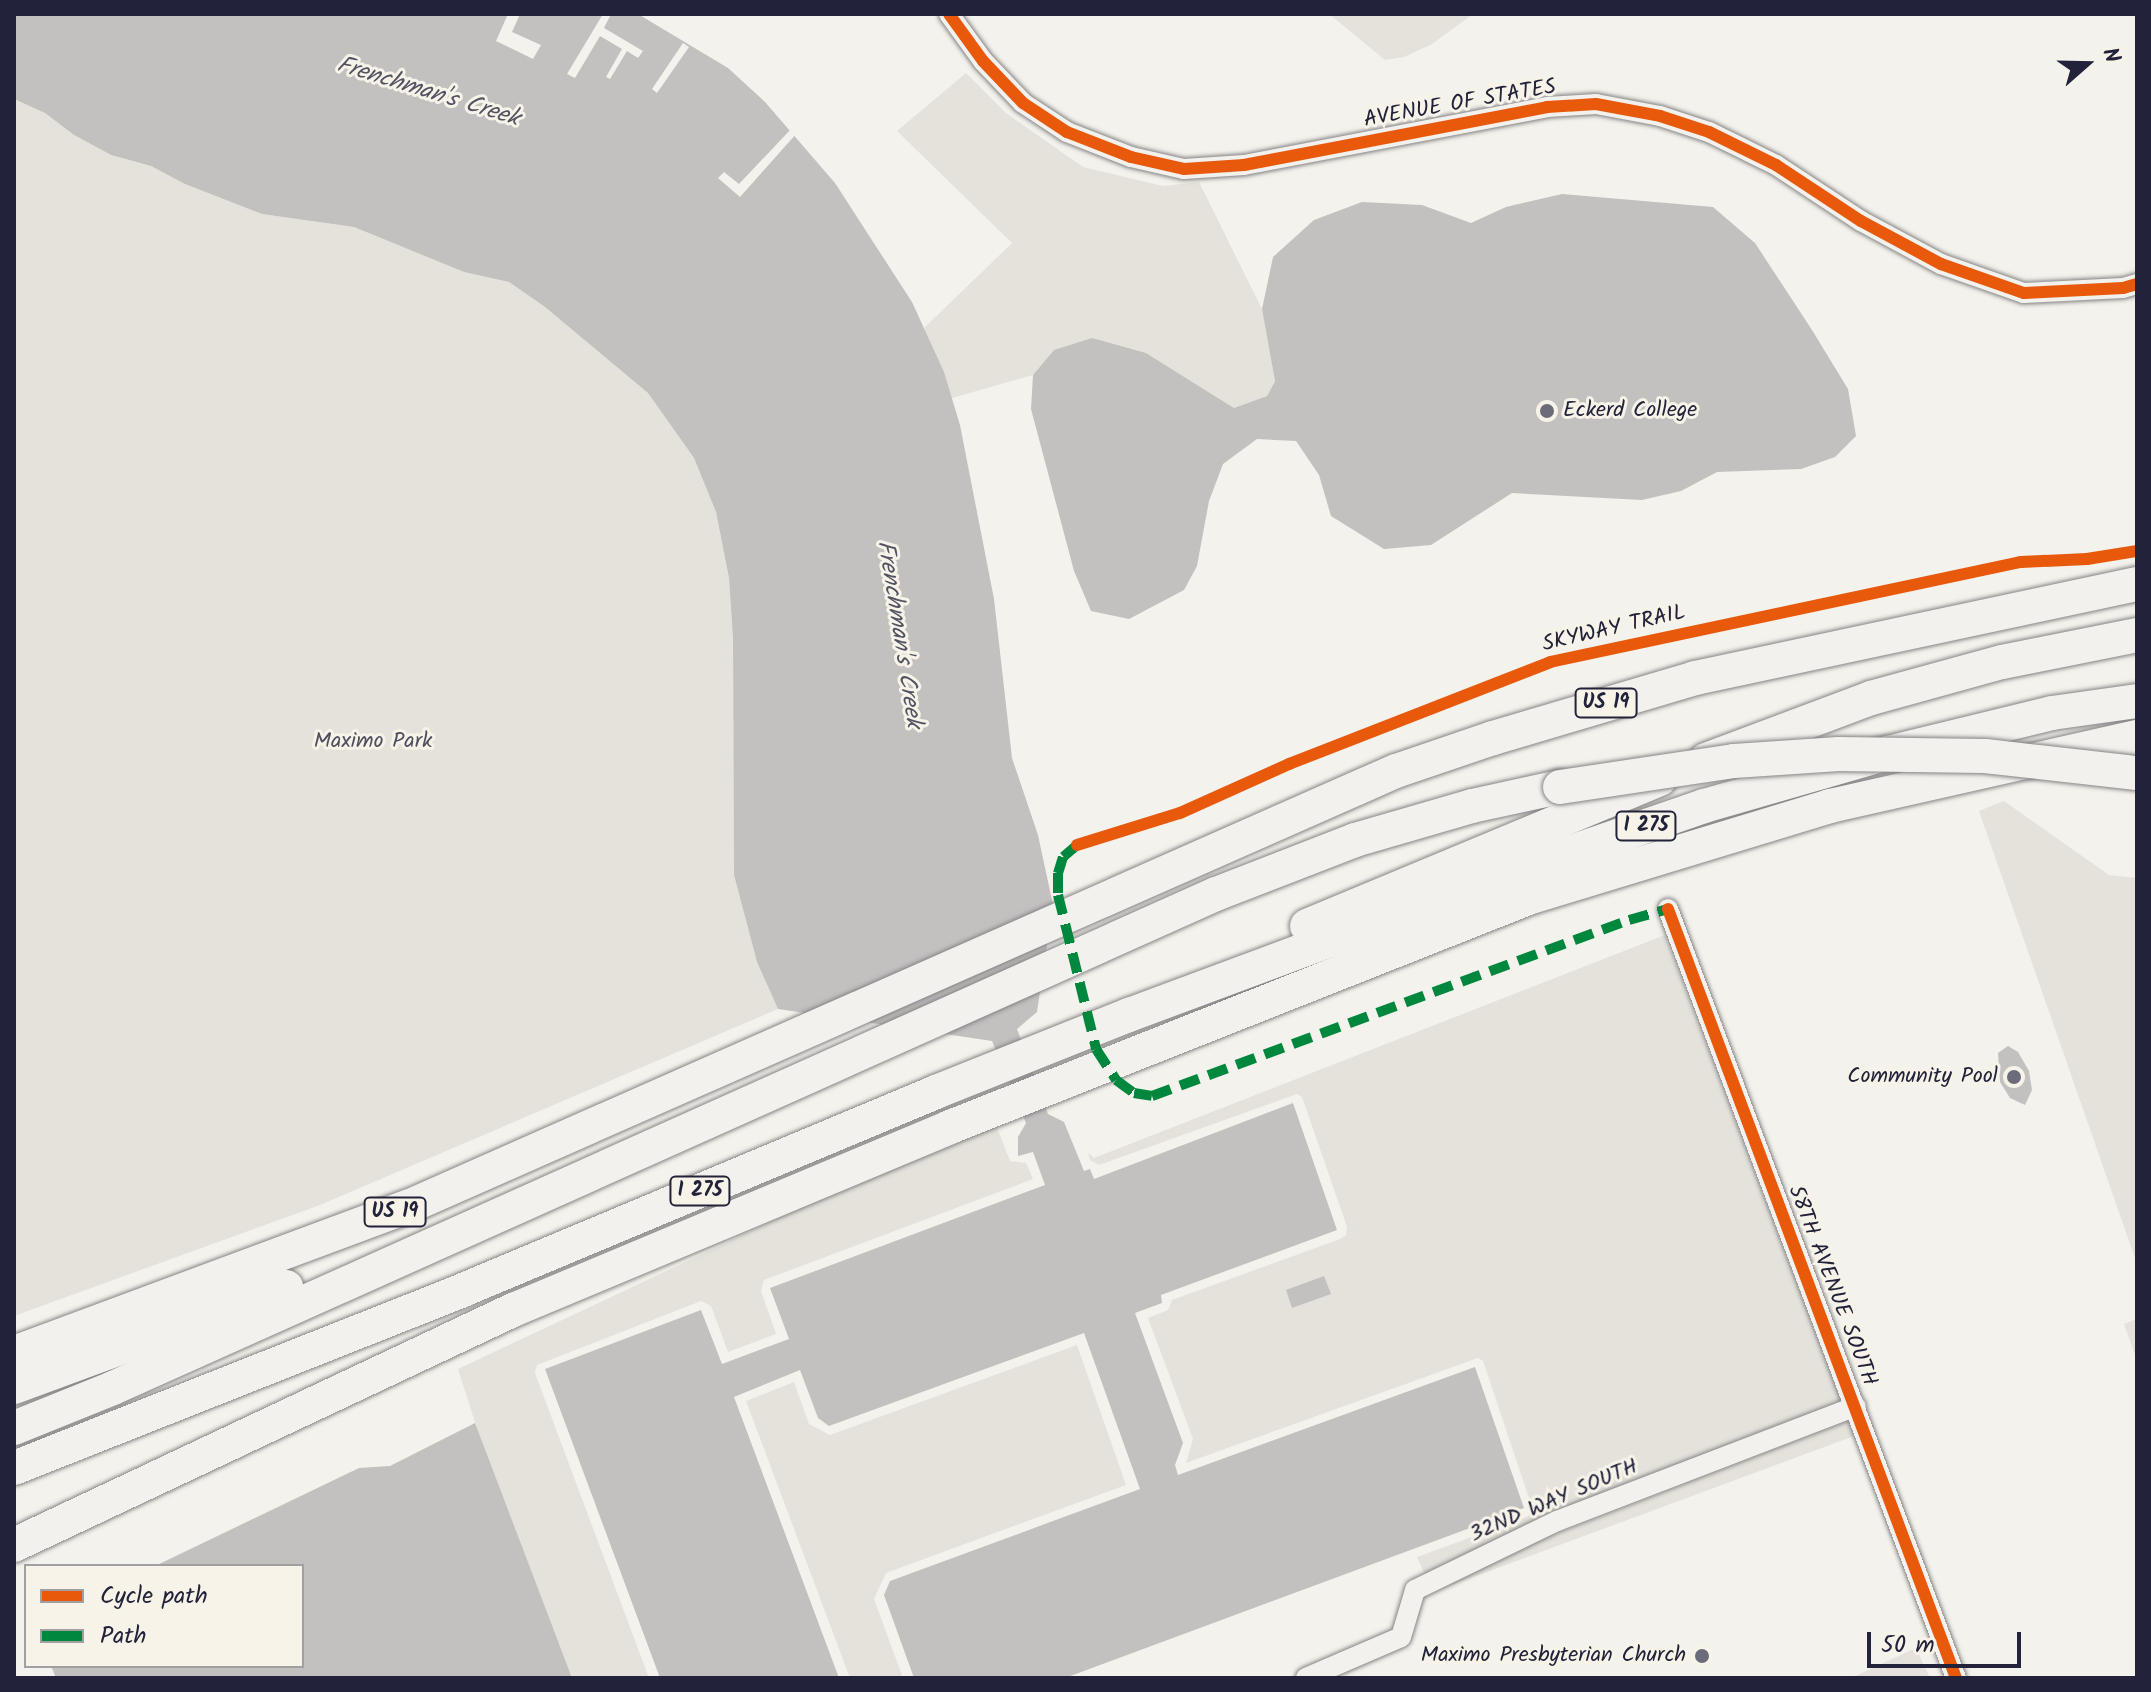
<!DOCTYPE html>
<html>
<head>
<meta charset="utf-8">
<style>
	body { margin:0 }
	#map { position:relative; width:2151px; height:1692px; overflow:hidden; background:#f4f2ec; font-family:Kalam,sans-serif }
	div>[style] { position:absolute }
	.green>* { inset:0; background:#e5e2dc }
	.water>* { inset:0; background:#c3c0c0 }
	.pier>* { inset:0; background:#f4f2ec }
	.roads { filter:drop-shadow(0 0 2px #858486) drop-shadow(0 0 2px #858486) }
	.street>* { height:20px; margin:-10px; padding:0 10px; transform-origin:10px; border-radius:10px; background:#f2f1ed }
	.highway>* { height:34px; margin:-17px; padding:0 17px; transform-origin:17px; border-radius:17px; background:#f2f1ed }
	.bridges { filter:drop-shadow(0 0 2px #858486) drop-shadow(0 0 2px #858486) }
	.highway-bridge>* { height:34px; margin:-17px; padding:0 17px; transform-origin:17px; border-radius:17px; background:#f2f1ed }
	.quiet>* { height:10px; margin-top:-5px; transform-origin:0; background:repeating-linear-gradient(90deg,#00873e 0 20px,transparent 0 30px) }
	.cycleway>* { height:12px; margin:-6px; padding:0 6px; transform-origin:6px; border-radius:6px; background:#e8590c }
	.dots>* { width:22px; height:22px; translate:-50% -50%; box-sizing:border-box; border:4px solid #f7f3e8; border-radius:50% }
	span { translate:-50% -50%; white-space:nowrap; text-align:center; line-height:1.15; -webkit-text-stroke:6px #f7f3e8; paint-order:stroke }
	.shield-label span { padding:2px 6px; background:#f7f3e8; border:2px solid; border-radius:6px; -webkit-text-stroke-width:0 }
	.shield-label { font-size:20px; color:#22223b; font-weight:700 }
	.street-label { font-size:22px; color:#22223b }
	.poi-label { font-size:22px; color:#22223b }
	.left { translate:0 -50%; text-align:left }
	.right { translate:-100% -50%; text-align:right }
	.park-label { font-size:22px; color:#504f60 }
	.water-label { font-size:24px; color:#535263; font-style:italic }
	.frame { position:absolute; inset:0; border:16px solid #22223b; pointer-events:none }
	.legend { position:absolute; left:24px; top:1564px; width:280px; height:104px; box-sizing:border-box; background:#f7f3e8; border:2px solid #a29fa3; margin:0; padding:10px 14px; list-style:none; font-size:24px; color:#22223b }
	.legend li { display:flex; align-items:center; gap:16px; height:40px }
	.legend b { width:40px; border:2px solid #a29fa3 }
	.north { position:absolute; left:2047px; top:24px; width:80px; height:80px; -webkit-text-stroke:6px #f7f3e8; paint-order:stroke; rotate:70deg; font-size:22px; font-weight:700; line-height:32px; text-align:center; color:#22223b }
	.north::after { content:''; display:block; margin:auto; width:28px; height:36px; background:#22223b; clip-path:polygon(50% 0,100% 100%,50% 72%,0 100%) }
	.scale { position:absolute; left:1867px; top:1632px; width:154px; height:36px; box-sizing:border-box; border:4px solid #22223b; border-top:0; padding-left:10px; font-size:24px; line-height:28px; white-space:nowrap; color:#22223b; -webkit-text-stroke:6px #f7f3e8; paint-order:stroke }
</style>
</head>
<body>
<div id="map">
	<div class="green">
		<div style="clip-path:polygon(1329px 14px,1473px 14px,1432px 44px,1404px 57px,1385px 60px)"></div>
		<div style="clip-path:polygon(966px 73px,1006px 113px,1083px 167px,1163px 186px,1199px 182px,1262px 309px,1275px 380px,1267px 396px,1234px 408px,1146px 353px,1054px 350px,1033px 375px,952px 398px,924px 328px,1012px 243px,897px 131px)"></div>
		<div style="clip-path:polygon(14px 99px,45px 113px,74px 135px,111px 155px,151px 166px,185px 184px,262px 214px,354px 227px,464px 272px,509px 282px,545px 307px,648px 393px,694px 458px,716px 512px,729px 578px,733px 639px,734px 875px,757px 962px,778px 1009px,320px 1205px,14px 1316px)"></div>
		<div style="clip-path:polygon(2004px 801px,2109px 875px,2137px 878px,2137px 1264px,1979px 811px)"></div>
		<div style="clip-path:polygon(1665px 935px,1841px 1401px,1543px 1516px,1551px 1536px,1848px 1421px,1854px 1436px,1433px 1592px,1417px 1557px,1527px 1517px,1533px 1510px,1483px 1361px,1478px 1358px,1186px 1463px,1193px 1439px,1148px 1318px,1168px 1310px,1172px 1300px,1340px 1239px,1346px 1235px,1347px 1227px,1302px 1097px,1297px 1094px,1099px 1165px,1090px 1160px,1088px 1153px,1094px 1158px)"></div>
		<div style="clip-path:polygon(994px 1120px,1010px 1161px,1026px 1163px,1033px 1179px,764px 1280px,761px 1291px,776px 1334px,728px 1352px,711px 1306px,701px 1301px,537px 1365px,535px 1373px,649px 1678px,572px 1678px,487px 1460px,458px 1369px,936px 1144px)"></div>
		<div style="clip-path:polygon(2137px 1319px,2137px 1361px,2124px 1324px)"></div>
		<div style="clip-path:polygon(1077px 1345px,1126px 1485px,886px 1573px,874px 1599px,903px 1678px,850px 1678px,746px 1401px,794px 1382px,809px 1424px,830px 1435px)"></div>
		<div style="clip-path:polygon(1916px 1648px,1930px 1678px,1851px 1678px)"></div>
	</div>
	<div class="water">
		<div style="clip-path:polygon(14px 14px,638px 14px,728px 68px,765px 102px,835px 183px,912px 302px,944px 372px,960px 425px,994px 599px,1012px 758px,1038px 835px,1053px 905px,1037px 1012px,1017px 1029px,1048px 1114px,1064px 1122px,1084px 1171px,1090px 1169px,1094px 1179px,1293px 1103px,1337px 1230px,1161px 1295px,1162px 1303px,1135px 1313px,1183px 1443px,1175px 1465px,1178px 1475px,1475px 1367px,1524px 1508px,1065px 1678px,914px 1678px,884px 1595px,890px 1581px,1140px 1489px,1084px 1333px,829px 1426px,818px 1418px,800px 1370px,734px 1397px,839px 1678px,660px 1678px,545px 1369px,701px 1310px,722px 1364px,789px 1339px,770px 1288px,1045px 1185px,1033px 1152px,1018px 1156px,1018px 1137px,1026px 1123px,992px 1041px,778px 1009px,757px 962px,734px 875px,733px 639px,729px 578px,716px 512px,694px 458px,648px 393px,545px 307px,509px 282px,464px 272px,354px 227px,262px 214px,185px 184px,151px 166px,111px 155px,74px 135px,45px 113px,14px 99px)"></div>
		<div style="clip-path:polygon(1562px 194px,1713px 207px,1755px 243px,1812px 330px,1848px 389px,1856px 436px,1835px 457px,1801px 469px,1717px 472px,1681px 491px,1642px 500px,1512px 493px,1431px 545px,1384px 549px,1331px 516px,1319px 475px,1296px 441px,1257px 439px,1223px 464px,1209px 501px,1197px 566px,1184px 590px,1129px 619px,1091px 611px,1074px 571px,1031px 409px,1033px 375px,1054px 350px,1092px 338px,1146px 353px,1234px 408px,1267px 396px,1275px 381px,1262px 309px,1273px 257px,1314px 220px,1362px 202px,1422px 205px,1471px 223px,1506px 207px)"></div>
		<div style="clip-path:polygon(2008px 1046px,2018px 1052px,2029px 1071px,2032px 1090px,2025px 1105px,2010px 1098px,2000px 1082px,1998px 1053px)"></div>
		<div style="clip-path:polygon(1324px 1276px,1331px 1294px,1292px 1308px,1286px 1290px)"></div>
		<div style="clip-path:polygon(475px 1423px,572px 1678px,56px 1678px,51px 1666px,302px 1666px,302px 1566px,155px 1566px,359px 1468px,390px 1466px)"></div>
	</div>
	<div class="pier">
		<div style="clip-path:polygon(508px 14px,520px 14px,512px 32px,541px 45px,533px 59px,496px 41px)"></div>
		<div style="clip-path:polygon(603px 14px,611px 14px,604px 28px,643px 51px,638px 58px,627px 51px,610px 79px,606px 77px,622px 49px,600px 36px,575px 78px,567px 74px)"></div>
		<div style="clip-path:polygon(683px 43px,689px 47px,657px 93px,652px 89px)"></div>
		<div style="clip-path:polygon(792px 128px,797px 133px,740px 197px,718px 178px,724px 172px,739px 184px)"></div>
	</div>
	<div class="roads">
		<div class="street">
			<div style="left:949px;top:14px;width:58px;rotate:54.1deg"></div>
			<div style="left:983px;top:61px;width:58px;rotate:46.4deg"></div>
			<div style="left:1023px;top:103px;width:53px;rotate:33.4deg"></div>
			<div style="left:1067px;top:132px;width:69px;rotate:21.3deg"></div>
			<div style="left:1131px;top:157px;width:54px;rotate:12.8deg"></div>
			<div style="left:1184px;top:169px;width:60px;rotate:-3.8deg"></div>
			<div style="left:1244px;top:165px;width:309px;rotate:-10.8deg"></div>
			<div style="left:1547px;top:107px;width:49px;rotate:-3.5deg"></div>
			<div style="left:1596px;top:104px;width:65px;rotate:10.6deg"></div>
			<div style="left:1660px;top:116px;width:52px;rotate:18.1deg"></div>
			<div style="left:1709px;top:132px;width:75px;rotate:26.2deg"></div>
			<div style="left:1776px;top:165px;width:102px;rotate:33.4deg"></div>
			<div style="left:1861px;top:221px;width:91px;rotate:28.3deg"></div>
			<div style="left:1941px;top:264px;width:88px;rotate:19.3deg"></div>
			<div style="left:2024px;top:293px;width:99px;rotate:-2.9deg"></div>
			<div style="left:2123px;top:288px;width:15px;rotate:-16deg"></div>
			<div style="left:1668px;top:909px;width:821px;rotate:69.47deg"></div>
			<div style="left:1306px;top:1678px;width:103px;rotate:-23.3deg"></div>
			<div style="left:1401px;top:1637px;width:49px;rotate:-73.4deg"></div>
			<div style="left:1415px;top:1590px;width:158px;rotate:-25.9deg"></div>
			<div style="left:1557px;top:1521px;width:320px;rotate:-21deg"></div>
		</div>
		<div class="highway">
			<div style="left:1706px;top:760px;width:176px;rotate:-20.6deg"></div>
			<div style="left:1871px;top:698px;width:136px;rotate:-15.4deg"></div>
			<div style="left:2002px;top:662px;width:138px;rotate:-11.3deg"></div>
			<div style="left:1307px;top:926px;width:382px;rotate:-22.6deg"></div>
			<div style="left:14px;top:1353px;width:422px;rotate:-20.4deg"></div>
			<div style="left:410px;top:1206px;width:1078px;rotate:-23.81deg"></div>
			<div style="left:1396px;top:771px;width:102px;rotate:-18.8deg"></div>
			<div style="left:1493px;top:738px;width:211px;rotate:-16.5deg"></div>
			<div style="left:1695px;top:678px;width:452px;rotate:-12deg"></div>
			<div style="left:14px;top:1387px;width:290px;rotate:-20.2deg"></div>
			<div style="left:14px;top:1428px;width:107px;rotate:-22deg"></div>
			<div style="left:113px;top:1388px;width:1209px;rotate:-24.13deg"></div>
			<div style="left:1216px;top:894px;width:149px;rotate:-21.2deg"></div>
			<div style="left:1355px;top:840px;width:122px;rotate:-16.2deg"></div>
			<div style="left:1472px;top:806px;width:90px;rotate:-12.2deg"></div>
			<div style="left:14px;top:1468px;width:483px;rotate:-21.6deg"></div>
			<div style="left:463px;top:1290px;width:513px;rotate:-22.71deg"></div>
			<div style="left:936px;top:1092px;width:208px;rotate:-21.8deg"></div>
			<div style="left:1129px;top:1015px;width:398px;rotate:-20.4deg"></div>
			<div style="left:1502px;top:876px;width:214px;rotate:-19.1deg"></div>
			<div style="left:1704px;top:806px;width:191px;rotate:-16.1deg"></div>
			<div style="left:1888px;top:753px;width:169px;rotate:-13.7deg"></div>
			<div style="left:2052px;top:713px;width:86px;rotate:-8deg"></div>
			<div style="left:14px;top:1545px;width:552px;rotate:-25.22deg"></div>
			<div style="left:513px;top:1310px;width:474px;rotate:-22.7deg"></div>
			<div style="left:950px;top:1127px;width:625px;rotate:-21.6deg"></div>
			<div style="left:1531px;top:897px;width:313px;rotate:-16.9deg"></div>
			<div style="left:1830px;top:806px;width:315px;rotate:-12.7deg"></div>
		</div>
	</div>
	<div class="bridges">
		<div class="highway-bridge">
			<div style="left:1560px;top:787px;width:176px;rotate:-8.5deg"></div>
			<div style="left:1734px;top:761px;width:105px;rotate:-3.8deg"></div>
			<div style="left:1839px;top:754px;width:146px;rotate:0.8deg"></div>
			<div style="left:1985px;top:756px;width:153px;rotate:6.4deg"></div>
		</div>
	</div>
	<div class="quiet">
		<div style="left:1077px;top:845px;width:18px;rotate:139deg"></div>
		<div style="left:1063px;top:857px;width:17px;rotate:107deg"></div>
		<div style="left:1058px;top:873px;width:22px;rotate:90deg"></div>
		<div style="left:1058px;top:895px;width:159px;rotate:76.1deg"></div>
		<div style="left:1096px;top:1049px;width:37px;rotate:57deg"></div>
		<div style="left:1116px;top:1080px;width:22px;rotate:36deg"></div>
		<div style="left:1134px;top:1093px;width:18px;rotate:9deg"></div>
		<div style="left:1152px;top:1096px;width:508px;rotate:-20.25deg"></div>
		<div style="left:1629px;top:920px;width:41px;rotate:-15.8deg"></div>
	</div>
	<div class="cycleway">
		<div style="left:949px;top:14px;width:58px;rotate:54.1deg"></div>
		<div style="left:983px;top:61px;width:58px;rotate:46.4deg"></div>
		<div style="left:1023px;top:103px;width:53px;rotate:33.4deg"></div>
		<div style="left:1067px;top:132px;width:69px;rotate:21.3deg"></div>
		<div style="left:1131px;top:157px;width:54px;rotate:12.8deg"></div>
		<div style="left:1184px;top:169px;width:60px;rotate:-3.8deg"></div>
		<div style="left:1244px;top:165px;width:309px;rotate:-10.8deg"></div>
		<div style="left:1547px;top:107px;width:49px;rotate:-3.5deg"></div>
		<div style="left:1596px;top:104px;width:65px;rotate:10.6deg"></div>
		<div style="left:1660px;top:116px;width:52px;rotate:18.1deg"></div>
		<div style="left:1709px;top:132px;width:75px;rotate:26.2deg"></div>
		<div style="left:1776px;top:165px;width:102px;rotate:33.4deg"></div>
		<div style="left:1861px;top:221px;width:91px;rotate:28.3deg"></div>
		<div style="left:1941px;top:264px;width:88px;rotate:19.3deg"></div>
		<div style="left:2024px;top:293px;width:99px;rotate:-2.9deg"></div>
		<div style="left:2123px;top:288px;width:15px;rotate:-16deg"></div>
		<div style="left:1077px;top:845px;width:108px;rotate:-17.3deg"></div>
		<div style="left:1180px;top:813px;width:120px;rotate:-24.2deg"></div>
		<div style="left:1289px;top:764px;width:280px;rotate:-21.3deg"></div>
		<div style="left:1550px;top:662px;width:481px;rotate:-12deg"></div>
		<div style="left:2021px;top:562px;width:66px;rotate:-2.6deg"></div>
		<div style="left:2087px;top:559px;width:51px;rotate:-9.1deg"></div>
		<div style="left:1668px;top:909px;width:821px;rotate:69.47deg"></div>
	</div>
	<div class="dots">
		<div style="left:1547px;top:411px;background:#6c6b79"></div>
		<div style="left:2014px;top:1077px;background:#6c6b79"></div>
		<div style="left:1702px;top:1656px;background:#6c6b79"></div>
	</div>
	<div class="shield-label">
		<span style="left:1606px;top:703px">US 19</span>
		<span style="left:1646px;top:826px">I 275</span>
		<span style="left:700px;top:1191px">I 275</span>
		<span style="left:395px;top:1212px">US 19</span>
	</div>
	<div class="street-label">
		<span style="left:1460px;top:104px;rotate:-10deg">AVENUE OF STATES</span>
		<span style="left:1614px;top:629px;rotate:-13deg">SKYWAY TRAIL</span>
		<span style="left:1832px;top:1286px;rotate:69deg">58TH AVENUE SOUTH</span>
		<span style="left:1554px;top:1501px;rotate:-23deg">32ND WAY SOUTH</span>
	</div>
	<div class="poi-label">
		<span class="left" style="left:1563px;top:411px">Eckerd College</span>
		<span class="right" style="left:1998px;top:1077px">Community Pool</span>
		<span class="right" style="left:1686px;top:1656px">Maximo Presbyterian Church</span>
	</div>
	<div class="park-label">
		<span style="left:373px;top:742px">Maximo Park</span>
	</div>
	<div class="water-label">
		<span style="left:428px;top:92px;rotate:17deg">Frenchman's Creek</span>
		<span style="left:899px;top:634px;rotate:81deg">Frenchman's Creek</span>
	</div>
	<div class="frame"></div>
	<ul class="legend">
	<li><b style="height:10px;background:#e8590c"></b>Cycle path</li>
	<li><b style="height:10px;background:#00873e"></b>Path</li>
	</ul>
	<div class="north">N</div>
	<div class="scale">50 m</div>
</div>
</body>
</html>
